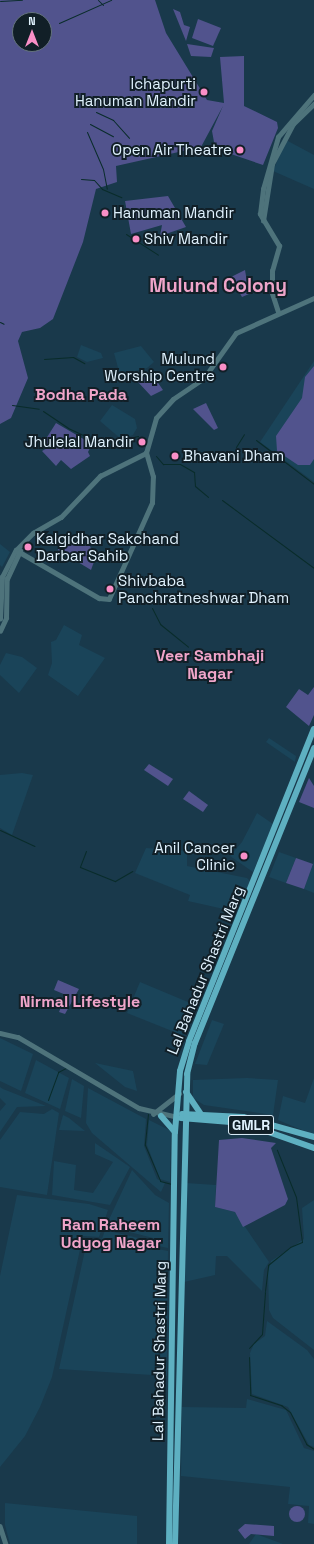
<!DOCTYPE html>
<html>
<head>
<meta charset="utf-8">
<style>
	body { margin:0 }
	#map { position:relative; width:314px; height:1544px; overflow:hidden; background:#19394b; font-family:"Space Grotesk",sans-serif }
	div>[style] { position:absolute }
	.built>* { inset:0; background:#1a4459 }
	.green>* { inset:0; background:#51538d }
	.round { border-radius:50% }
	.stream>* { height:1px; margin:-0.5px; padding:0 0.5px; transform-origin:0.5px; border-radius:0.5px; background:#092c2a }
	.tertiary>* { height:4.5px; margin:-2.25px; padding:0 2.25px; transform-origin:2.25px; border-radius:2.25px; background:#4e737b }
	.primary>* { height:6px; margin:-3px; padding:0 3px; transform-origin:3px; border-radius:3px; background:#5eb0c1 }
	.dots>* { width:11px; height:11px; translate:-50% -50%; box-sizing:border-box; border:2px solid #111f27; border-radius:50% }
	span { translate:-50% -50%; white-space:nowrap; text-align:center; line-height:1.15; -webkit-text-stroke:4px #111f27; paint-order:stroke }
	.shield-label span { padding:1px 3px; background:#111f27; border:1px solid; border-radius:3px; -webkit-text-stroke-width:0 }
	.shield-label { font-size:14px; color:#e0f2fe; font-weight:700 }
	.poi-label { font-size:15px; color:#e0f2fe }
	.right { translate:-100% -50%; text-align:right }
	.left { translate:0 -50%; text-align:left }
	.street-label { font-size:15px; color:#e0f2fe }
	.neighbourhood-label { font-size:16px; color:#f0a5ca; font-weight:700 }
	.district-label { font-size:19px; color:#f0a5ca; font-weight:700 }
	.north { position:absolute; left:12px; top:12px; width:40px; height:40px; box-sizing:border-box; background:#111f27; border:1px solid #64737d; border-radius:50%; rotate:0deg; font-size:11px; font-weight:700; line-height:16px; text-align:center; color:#e0f2fe }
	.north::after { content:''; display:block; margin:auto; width:14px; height:18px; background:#fa8fc7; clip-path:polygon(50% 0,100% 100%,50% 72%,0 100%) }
</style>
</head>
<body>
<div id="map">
	<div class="built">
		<div style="clip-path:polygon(286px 140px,314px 155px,314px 189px,273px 171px)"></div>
		<div style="clip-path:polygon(81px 345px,101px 353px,103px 358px,87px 362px,77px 357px)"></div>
		<div style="clip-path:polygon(141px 346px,154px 362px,147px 368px,120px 375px,114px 353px)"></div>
		<div style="clip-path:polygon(314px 361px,314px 482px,260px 442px)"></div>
		<div style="clip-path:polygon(112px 405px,135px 419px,137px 428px,133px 435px,121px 439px,100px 421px)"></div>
		<div style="clip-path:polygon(0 544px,10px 552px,2px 567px,0 565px)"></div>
		<div style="clip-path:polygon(64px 625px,82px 635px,79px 645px,105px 658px,78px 696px,48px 675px,52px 663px,51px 642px,56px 640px)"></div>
		<div style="clip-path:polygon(6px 653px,22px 657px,37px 668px,19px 693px,0 675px,0 665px)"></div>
		<div style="clip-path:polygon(269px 738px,296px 756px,295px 762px,266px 742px)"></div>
		<div style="clip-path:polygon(22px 773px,33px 775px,12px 835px,0 828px,0 775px)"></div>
		<div style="clip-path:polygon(257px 813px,273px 824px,253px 872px,230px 856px,242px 842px)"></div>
		<div style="clip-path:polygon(146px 848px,187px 851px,187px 866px,247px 878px,250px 881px,237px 912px,188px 901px,190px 895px,135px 873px)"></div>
		<div style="clip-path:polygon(279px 852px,296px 858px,286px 883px,269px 877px)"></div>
		<div style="clip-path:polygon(314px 861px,314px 893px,304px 889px)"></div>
		<div style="clip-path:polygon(140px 982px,195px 1005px,182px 1035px,127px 1013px)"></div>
		<div style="clip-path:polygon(212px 1020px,224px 1024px,207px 1065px,195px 1064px)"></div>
		<div style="clip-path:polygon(0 1038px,33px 1054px,21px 1091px,0 1081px)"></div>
		<div style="clip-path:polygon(36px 1060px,69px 1078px,60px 1109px,25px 1093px)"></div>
		<div style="clip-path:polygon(95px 1063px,133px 1071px,137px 1091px,125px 1087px)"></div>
		<div style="clip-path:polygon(247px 1078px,278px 1080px,273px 1115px,204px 1105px,193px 1098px,193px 1080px)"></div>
		<div style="clip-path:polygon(314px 1078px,314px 1135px,278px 1120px,283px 1096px,305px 1103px)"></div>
		<div style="clip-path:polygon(72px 1079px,84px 1086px,81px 1118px,65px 1111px)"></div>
		<div style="clip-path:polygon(0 1087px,3px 1089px,46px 1106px,17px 1107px,0 1132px,0 1111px,6px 1104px,0 1098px)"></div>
		<div style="clip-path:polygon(88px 1088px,146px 1119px,144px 1146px,157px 1179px,165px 1183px,161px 1192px,92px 1133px,86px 1123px)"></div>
		<div style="clip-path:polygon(52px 1109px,59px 1113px,47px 1195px,0 1187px,0 1140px,20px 1112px,44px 1114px)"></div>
		<div style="clip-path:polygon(63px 1115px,69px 1118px,85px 1131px,59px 1130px)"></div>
		<div style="clip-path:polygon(149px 1120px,171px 1131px,170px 1182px,160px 1179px,147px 1145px)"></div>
		<div style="clip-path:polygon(95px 1143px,130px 1167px,110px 1205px,52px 1195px,54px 1161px,76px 1165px,74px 1190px,93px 1193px,113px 1162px,95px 1154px)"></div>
		<div style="clip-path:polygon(132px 1170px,155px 1195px,169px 1203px,168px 1248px,158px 1246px,157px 1239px,106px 1226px)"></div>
		<div style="clip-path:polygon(186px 1183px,216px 1185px,215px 1207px,235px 1212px,269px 1262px,264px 1270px,262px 1291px,227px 1256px,216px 1256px,215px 1275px,184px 1282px)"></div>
		<div style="clip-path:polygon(17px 1195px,89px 1204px,108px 1210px,99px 1237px,83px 1236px,52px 1377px,40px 1407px,25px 1436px,0 1467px,0 1276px)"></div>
		<div style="clip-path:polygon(314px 1200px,314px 1350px,273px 1318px,269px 1310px,268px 1272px,271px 1261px,304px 1239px,302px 1208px)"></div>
		<div style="clip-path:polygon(105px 1230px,151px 1241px,153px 1248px,168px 1251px,167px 1376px,59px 1369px,87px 1241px,101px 1242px)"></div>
		<div style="clip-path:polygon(267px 1321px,307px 1350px,314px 1359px,314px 1447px,309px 1445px,288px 1407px,252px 1394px,250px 1353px,254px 1344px,265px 1336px)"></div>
		<div style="clip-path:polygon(247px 1399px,286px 1410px,304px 1448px,314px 1451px,314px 1524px,308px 1523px,309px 1506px,288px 1504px,290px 1487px,181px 1476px,182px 1407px,246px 1408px)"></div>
		<div style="clip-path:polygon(5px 1503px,137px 1516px,137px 1544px,10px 1544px,5px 1525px)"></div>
		<div style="clip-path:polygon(256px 1534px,283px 1544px,249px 1544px)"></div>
	</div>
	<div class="green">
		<div style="clip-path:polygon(evenodd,0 0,155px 0,166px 33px,207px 100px,224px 103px,220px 57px,244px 56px,244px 106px,277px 122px,278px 128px,263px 165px,228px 153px,214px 142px,212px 131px,223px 106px,201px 147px,116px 166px,117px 182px,96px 189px,83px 242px,53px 319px,40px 328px,22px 332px,18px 341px,28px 378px,11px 418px,0 424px,0 0,20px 20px,44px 20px,44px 44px,20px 44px,20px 20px)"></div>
		<div style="clip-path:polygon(173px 9px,180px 12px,184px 25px,190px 27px,186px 41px)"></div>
		<div style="clip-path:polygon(198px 19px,221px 28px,213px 46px,192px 38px)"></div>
		<div style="clip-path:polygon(187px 44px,214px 48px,211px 57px,191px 56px)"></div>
		<div style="clip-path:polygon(168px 196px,186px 227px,160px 236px,162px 225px,131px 234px,125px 201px)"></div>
		<div style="clip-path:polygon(245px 270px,249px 294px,242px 297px,231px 277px)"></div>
		<div style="clip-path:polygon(314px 366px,314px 459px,310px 465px,298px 465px,277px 451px,276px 436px,302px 398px,305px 377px)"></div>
		<div style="clip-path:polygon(145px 377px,151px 383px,156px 380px,163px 390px,151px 396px,137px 381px)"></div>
		<div style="clip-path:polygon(206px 403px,218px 428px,214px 430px,193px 409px)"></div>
		<div style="clip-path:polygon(56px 423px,92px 444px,88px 452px,90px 456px,71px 469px,61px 460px,56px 466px,42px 451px,49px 447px,44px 442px)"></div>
		<div style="clip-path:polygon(60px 542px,90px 546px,95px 559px,91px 570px,58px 550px)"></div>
		<div style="clip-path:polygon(314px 687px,314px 715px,309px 726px,286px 707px,299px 689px,308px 695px)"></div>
		<div style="clip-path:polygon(149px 764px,173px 779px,168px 786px,144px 770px)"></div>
		<div style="clip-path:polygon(309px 778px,314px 786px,314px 808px,299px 802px)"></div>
		<div style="clip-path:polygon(189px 791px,208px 805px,203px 812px,183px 799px)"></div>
		<div style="clip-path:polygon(296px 858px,313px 864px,304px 889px,286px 883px)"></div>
		<div style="clip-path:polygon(58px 980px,79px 989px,65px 1014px,59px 1012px,66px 995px,54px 990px)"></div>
		<div style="clip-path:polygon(242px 1138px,276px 1143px,271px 1148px,288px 1199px,285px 1205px,243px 1227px,235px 1212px,215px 1207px,219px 1140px)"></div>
		<div class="round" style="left:289px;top:1506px;width:16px;height:16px"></div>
		<div style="clip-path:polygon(245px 1524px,274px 1526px,274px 1536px,251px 1534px,245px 1539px,238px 1530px)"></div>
	</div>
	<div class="stream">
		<div style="left:98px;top:0;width:7px;rotate:45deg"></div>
		<div style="left:0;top:1px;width:22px;rotate:-3deg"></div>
		<div style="left:59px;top:23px;width:57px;rotate:-23.9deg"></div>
		<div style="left:96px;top:112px;width:19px;rotate:25deg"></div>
		<div style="left:113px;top:120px;width:24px;rotate:48deg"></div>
		<div style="left:90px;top:124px;width:26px;rotate:28deg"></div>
		<div style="left:87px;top:132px;width:40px;rotate:66.6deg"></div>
		<div style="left:103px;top:169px;width:20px;rotate:79deg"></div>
		<div style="left:81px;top:179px;width:13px;rotate:4deg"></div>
		<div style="left:94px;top:180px;width:12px;rotate:48deg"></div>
		<div style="left:102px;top:189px;width:21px;rotate:23deg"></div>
		<div style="left:126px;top:234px;width:38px;rotate:33deg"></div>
		<div style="left:0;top:322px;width:4px;rotate:27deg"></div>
		<div style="left:44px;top:359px;width:29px;rotate:-4deg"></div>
		<div style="left:73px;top:357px;width:13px;rotate:29deg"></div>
		<div style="left:12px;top:405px;width:27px;rotate:8deg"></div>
		<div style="left:43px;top:411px;width:30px;rotate:34deg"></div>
		<div style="left:68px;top:428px;width:38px;rotate:25deg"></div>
		<div style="left:103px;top:444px;width:36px;rotate:-13deg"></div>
		<div style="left:256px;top:440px;width:73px;rotate:37.2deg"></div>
		<div style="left:236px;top:447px;width:15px;rotate:-58deg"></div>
		<div style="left:156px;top:456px;width:11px;rotate:49deg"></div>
		<div style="left:163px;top:464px;width:17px"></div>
		<div style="left:180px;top:464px;width:16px;rotate:30deg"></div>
		<div style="left:194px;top:472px;width:14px;rotate:86deg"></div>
		<div style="left:195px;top:486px;width:17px;rotate:40deg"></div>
		<div style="left:222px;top:500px;width:114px;rotate:36.5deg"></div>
		<div style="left:152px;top:608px;width:18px;rotate:63deg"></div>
		<div style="left:160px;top:624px;width:36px;rotate:39deg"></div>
		<div style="left:0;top:830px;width:38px;rotate:25deg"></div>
		<div style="left:86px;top:851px;width:17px;rotate:111deg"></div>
		<div style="left:80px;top:867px;width:38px;rotate:22deg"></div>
		<div style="left:115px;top:881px;width:20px;rotate:-30deg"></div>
		<div style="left:48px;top:1100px;width:30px;rotate:-70deg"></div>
		<div style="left:58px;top:1072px;width:9px;rotate:-27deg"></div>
		<div style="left:148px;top:1114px;width:31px;rotate:96deg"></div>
		<div style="left:145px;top:1145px;width:39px;rotate:67deg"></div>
		<div style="left:160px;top:1181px;width:11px;rotate:15deg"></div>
		<div style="left:265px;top:1291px;width:26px;rotate:-83deg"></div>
		<div style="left:268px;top:1265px;width:28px;rotate:-39deg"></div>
		<div style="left:290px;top:1247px;width:13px;rotate:-23deg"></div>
		<div style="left:302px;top:1242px;width:45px;rotate:-97.6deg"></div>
		<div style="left:296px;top:1197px;width:51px;rotate:-112deg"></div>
		<div style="left:249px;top:1348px;width:19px;rotate:-47deg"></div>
		<div style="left:262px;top:1334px;width:42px;rotate:-85.9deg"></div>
		<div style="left:249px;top:1357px;width:38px;rotate:88deg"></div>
		<div style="left:250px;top:1395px;width:33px;rotate:18deg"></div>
		<div style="left:281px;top:1405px;width:11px;rotate:38deg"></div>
		<div style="left:290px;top:1412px;width:36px;rotate:63deg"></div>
		<div style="left:306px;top:1444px;width:9px;rotate:32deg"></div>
	</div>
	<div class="tertiary">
		<div style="left:263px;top:221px;width:58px;rotate:-81deg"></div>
		<div style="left:272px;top:164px;width:45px;rotate:-62.3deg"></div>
		<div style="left:293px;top:124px;width:29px;rotate:-44deg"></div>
		<div style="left:278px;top:312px;width:20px;rotate:-108deg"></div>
		<div style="left:272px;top:293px;width:22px;rotate:-90deg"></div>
		<div style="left:272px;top:271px;width:26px;rotate:-74deg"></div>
		<div style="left:279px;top:246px;width:37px;rotate:-121deg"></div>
		<div style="left:260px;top:214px;width:25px;rotate:-83deg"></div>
		<div style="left:263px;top:189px;width:54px;rotate:-73.9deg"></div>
		<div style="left:278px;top:137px;width:55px;rotate:-49.4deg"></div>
		<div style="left:146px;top:453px;width:36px;rotate:-74deg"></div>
		<div style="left:156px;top:418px;width:25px;rotate:-48deg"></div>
		<div style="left:173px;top:399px;width:37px;rotate:-34deg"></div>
		<div style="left:204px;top:378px;width:55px;rotate:-54.6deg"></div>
		<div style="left:236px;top:333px;width:85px;rotate:-24.2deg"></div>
		<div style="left:16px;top:550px;width:96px;rotate:30deg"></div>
		<div style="left:99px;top:598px;width:10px;rotate:6deg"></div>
		<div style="left:109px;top:599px;width:105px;rotate:-65.9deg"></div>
		<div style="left:152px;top:503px;width:26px;rotate:-88deg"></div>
		<div style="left:153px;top:477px;width:25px;rotate:-106deg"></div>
		<div style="left:0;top:619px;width:42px;rotate:-87.3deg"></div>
		<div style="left:2px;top:577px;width:30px;rotate:-63deg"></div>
		<div style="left:16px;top:550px;width:24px;rotate:-45deg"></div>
		<div style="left:33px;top:533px;width:32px;rotate:-30deg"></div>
		<div style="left:61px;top:517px;width:57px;rotate:-46.4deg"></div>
		<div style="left:100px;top:476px;width:51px;rotate:-26.6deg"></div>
		<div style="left:0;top:631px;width:14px;rotate:-65deg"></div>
		<div style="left:6px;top:618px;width:39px;rotate:-89deg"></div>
		<div style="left:7px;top:579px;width:31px;rotate:-65deg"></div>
		<div style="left:0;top:1033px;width:18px;rotate:13deg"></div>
		<div style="left:18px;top:1037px;width:140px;rotate:30.4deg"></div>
		<div style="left:139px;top:1108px;width:39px;rotate:13deg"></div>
		<div style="left:153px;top:1114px;width:33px;rotate:-38deg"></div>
		<div style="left:0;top:1526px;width:19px;rotate:72deg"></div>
	</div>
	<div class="primary">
		<div style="left:186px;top:1092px;width:27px;rotate:56deg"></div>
		<div style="left:182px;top:1114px;width:61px;rotate:2.8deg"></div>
		<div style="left:243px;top:1117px;width:74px;rotate:15.7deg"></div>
		<div style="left:161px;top:1116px;width:21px;rotate:49deg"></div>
		<div style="left:181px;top:1118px;width:62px;rotate:4.6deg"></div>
		<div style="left:243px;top:1123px;width:75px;rotate:19.4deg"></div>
		<div style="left:169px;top:1544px;width:412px;rotate:-89.2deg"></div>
		<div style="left:175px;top:1132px;width:61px;rotate:-85.3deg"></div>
		<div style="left:180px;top:1071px;width:31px;rotate:-73deg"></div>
		<div style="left:189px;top:1041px;width:336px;rotate:-68.2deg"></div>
		<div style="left:175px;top:1544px;width:470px;rotate:-88.5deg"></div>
		<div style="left:187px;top:1074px;width:32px;rotate:-76deg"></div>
		<div style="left:195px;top:1043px;width:318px;rotate:-68deg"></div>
	</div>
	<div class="dots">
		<div style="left:204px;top:92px;background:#fa8fc7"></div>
		<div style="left:240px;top:150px;background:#fa8fc7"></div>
		<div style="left:105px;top:213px;background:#fa8fc7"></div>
		<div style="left:136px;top:239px;background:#fa8fc7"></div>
		<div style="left:223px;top:367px;background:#fa8fc7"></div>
		<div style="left:142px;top:442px;background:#fa8fc7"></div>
		<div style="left:175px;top:456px;background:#fa8fc7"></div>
		<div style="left:28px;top:547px;background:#fa8fc7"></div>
		<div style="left:110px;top:589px;background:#fa8fc7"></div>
		<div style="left:244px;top:856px;background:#fa8fc7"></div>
	</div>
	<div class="shield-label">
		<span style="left:251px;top:1125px">GMLR</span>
	</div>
	<div class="poi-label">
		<span class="right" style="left:196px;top:92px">Ichapurti<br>Hanuman Mandir</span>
		<span class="right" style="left:232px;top:150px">Open Air Theatre</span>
		<span class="left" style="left:113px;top:213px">Hanuman Mandir</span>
		<span class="left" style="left:144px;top:239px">Shiv Mandir</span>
		<span class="right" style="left:215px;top:367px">Mulund<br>Worship Centre</span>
		<span class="right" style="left:134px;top:442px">Jhulelal Mandir</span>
		<span class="left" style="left:183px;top:456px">Bhavani Dham</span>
		<span class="left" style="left:36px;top:547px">Kalgidhar Sakchand<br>Darbar Sahib</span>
		<span class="left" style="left:118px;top:589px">Shivbaba<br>Panchratneshwar Dham</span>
		<span class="right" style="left:235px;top:856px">Anil Cancer<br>Clinic</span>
	</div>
	<div class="street-label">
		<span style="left:205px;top:970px;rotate:-68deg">Lal Bahadur Shastri Marg</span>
		<span style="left:159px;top:1351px;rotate:-89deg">Lal Bahadur Shastri Marg</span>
	</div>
	<div class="neighbourhood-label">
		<span style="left:81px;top:395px">Bodha Pada</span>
		<span style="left:210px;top:665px">Veer Sambhaji<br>Nagar</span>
		<span style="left:80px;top:1002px">Nirmal Lifestyle</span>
		<span style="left:111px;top:1234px">Ram Raheem<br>Udyog Nagar</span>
	</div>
	<div class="district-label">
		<span style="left:218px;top:286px">Mulund Colony</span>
	</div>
	<div class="north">N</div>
</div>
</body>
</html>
